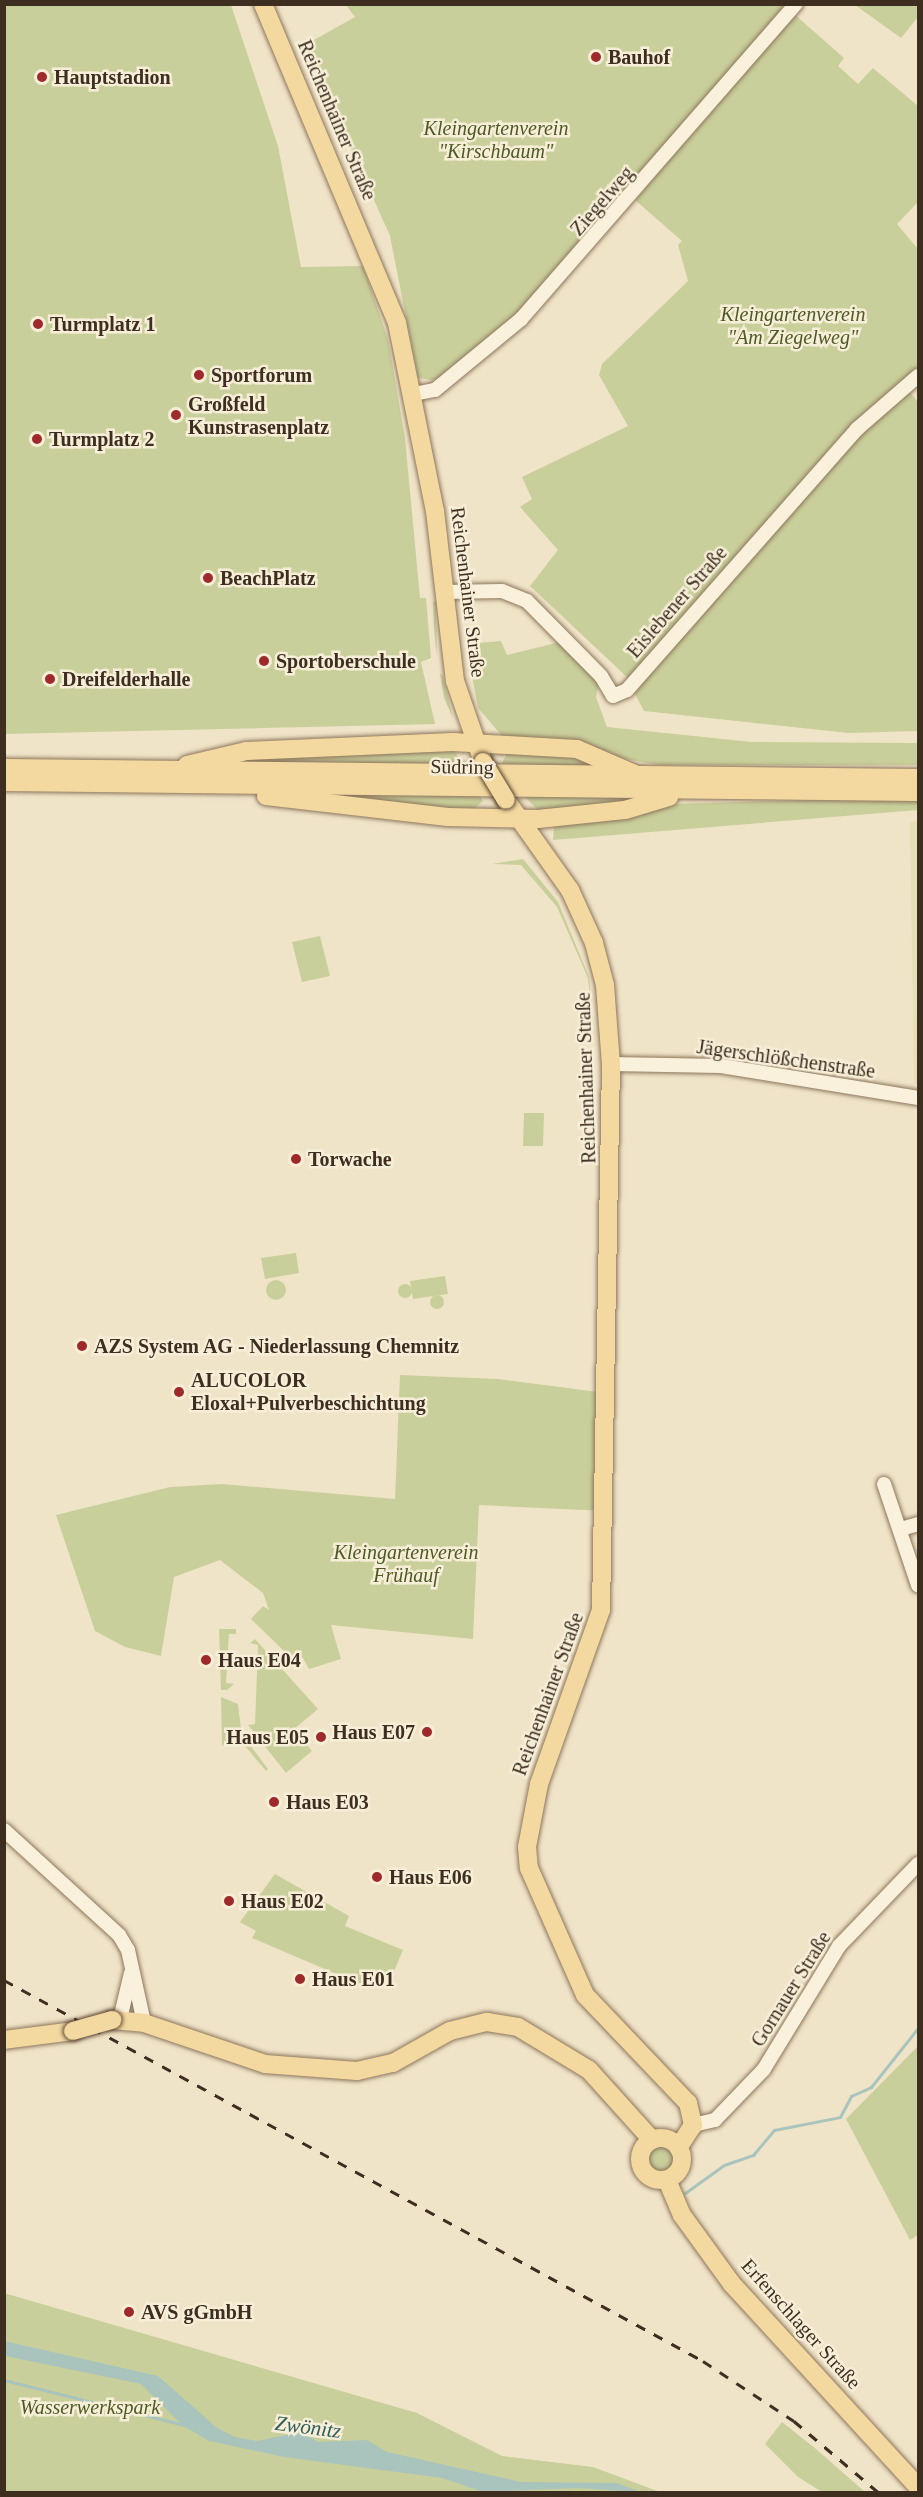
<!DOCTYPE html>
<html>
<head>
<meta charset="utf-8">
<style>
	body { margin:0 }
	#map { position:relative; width:923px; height:2497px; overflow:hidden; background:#f0e4c8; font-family:"Times New Roman",serif }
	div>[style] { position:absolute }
	.farmland>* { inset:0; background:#e6deb5 }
	.green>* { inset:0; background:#c9cf9b }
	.round { border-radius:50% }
	.water>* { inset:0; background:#a9c4bc }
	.stream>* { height:3px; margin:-1.5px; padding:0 1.5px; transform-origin:1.5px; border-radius:1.5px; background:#a9c4bc }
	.roads { filter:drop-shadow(0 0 2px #8d765c) drop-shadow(0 0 2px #8d765c) }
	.minor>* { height:14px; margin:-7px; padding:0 7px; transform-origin:7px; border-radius:7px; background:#faf1dc }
	.major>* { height:18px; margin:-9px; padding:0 9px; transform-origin:9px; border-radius:9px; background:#f3d9a0 }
	.major>.ring { margin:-9px; padding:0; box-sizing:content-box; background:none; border:18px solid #f3d9a0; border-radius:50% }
	.rail>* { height:3px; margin-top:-1.5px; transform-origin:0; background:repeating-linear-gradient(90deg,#3d2e20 0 10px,transparent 0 20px) }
	.bridges { filter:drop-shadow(0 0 2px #5b4430) drop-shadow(0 0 2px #5b4430) }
	.major-bridge>* { height:18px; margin:-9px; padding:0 9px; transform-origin:9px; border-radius:9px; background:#f3d9a0 }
	.dots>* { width:16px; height:16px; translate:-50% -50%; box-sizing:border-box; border:3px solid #f7eed8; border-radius:50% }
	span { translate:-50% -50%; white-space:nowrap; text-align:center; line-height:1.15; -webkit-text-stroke:5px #f7eed8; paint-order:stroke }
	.poi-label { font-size:20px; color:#3d2e20; font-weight:700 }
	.left { translate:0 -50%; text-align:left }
	.right { translate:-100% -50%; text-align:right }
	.street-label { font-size:20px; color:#3d2e20 }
	.park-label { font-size:20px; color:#4d5a26; font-style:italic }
	.water-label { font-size:21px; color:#2f5d5a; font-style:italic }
	.frame { position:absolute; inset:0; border:6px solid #3d2e20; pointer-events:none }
</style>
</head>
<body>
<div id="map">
	<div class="farmland">
		<div style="clip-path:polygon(918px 821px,918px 1084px,914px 1083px,910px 822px)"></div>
	</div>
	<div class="green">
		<div style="clip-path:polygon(4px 5px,231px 5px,278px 146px,301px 267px,363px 266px,388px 339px,405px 438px,420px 598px,426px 598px,431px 658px,421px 662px,435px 724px,5px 734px)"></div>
		<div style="clip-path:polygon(346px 5px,791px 5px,513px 320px,444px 377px,432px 380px,418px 378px,390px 236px,305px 45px,355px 17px)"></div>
		<div style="clip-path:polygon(855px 5px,918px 5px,918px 17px,901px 38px)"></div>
		<div style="clip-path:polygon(793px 13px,844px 58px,838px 66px,858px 84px,873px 68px,918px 106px,918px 202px,897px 224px,918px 249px,918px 369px,854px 424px,629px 679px,530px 586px,558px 550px,520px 507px,532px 499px,522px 477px,628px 426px,599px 375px,602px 364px,688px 281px,678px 245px,682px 241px,635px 200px)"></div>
		<div style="clip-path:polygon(909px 391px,918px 402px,918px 731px,849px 733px,644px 711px,633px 690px,860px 432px)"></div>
		<div style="clip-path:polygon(433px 601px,436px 602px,437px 656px,434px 631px)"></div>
		<div style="clip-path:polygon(501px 641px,507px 655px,560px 642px,599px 682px,596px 697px,607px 727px,752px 742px,918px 743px,918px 765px,659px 765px,503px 737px,478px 708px,466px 644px)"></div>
		<div style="clip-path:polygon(440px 673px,443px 676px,453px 718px,444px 698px)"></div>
		<div style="clip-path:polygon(444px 748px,456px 753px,463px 769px,210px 766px,226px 758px)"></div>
		<div style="clip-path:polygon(554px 752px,610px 768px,506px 770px,502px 763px,507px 753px)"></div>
		<div style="clip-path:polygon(285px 792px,479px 795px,483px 801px,472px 811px)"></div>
		<div style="clip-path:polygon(523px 795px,646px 796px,646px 799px,540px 812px)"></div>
		<div style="clip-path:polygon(918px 797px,918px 810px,553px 840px,554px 827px,561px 823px,636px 817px,669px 804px)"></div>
		<div style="clip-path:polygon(523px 859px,558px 902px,589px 977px,596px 1048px,588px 978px,557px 907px,521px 865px,492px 864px)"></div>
		<div style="clip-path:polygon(320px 936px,330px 976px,302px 982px,292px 942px)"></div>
		<div style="clip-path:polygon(524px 1113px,544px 1113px,543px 1146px,523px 1146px)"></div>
		<div style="clip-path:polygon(296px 1253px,299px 1273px,265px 1279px,261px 1258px)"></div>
		<div style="clip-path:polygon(445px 1276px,448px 1294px,413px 1299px,410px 1281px)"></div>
		<div class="round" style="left:266px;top:1280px;width:20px;height:20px"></div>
		<div class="round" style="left:398px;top:1284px;width:14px;height:14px"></div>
		<div class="round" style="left:430px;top:1295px;width:14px;height:14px"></div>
		<div style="clip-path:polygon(400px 1375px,498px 1379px,606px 1393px,605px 1511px,479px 1505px,473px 1639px,331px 1625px,341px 1659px,309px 1669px,303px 1658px,287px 1654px,251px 1619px,263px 1606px,269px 1610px,263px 1593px,220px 1560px,174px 1577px,161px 1656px,125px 1647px,95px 1631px,56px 1515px,170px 1487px,222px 1484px,395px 1499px)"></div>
		<div style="clip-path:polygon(219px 1629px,236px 1629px,236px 1634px,229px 1634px,226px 1683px,234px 1684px,227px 1690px,221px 1690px)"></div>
		<div style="clip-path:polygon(255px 1639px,318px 1709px,294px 1729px,312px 1751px,286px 1773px,248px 1725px,255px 1724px,258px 1645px,250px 1643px)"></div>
		<div style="clip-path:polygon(221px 1697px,238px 1704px,241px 1729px,222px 1746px)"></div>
		<div style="clip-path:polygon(244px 1737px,268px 1769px,266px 1771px,240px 1740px)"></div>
		<div style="clip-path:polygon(275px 1874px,349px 1916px,345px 1926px,403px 1950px,392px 1976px,362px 1985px,252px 1938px,256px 1931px,240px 1922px)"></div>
		<div style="clip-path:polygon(918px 2046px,918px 2235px,910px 2240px,846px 2119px)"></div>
		<div class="round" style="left:639px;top:2139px;width:42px;height:42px"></div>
		<div style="clip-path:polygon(4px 2293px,417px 2413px,502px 2456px,593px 2467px,660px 2492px,5px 2492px)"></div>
		<div style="clip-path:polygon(782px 2422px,816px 2449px,865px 2492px,822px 2492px,798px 2477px,765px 2444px)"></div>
	</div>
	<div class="water">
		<div style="clip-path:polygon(4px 2341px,158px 2376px,217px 2428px,235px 2437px,257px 2441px,301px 2432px,318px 2442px,367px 2440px,387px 2452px,521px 2482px,617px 2483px,640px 2492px,577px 2488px,483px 2492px,442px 2478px,284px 2457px,209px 2441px,182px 2425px,141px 2384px,5px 2356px)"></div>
	</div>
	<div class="stream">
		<div style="left:685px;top:2193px;width:48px;rotate:-35.7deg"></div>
		<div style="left:724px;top:2165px;width:31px;rotate:-19deg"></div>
		<div style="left:753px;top:2155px;width:33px;rotate:-50deg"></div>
		<div style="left:774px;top:2130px;width:67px;rotate:-11.1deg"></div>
		<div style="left:840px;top:2117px;width:24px;rotate:-62deg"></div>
		<div style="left:851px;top:2096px;width:22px;rotate:-24deg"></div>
		<div style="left:871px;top:2087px;width:75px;rotate:-51.5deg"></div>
		<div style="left:4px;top:2380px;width:186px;rotate:14deg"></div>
	</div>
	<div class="roads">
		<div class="minor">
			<div style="left:414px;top:394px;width:21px;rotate:-11deg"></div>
			<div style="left:435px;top:390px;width:112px;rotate:-39.5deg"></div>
			<div style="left:521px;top:319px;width:418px;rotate:-48.9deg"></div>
			<div style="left:443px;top:592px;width:59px;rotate:-1deg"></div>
			<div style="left:502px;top:591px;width:27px;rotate:22deg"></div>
			<div style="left:527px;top:601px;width:105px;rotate:45.4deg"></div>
			<div style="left:601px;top:676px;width:23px;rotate:59deg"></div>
			<div style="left:613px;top:696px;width:15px;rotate:-23deg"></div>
			<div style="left:627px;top:690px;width:348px;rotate:-48.6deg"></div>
			<div style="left:857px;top:429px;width:81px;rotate:-41deg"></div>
			<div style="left:611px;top:1064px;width:110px;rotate:1deg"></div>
			<div style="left:721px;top:1066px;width:200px;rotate:9.2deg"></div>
			<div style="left:884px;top:1484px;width:107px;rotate:71.4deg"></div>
			<div style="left:901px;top:1529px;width:18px;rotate:-16deg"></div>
			<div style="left:4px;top:1830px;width:156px;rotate:42.4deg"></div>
			<div style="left:119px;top:1935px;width:17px;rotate:59deg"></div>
			<div style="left:128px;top:1950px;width:75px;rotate:77.6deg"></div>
			<div style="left:120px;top:2019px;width:47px;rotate:-76.6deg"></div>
			<div style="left:693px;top:2125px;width:23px;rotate:-13deg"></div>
			<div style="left:715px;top:2120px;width:71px;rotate:-46.1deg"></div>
			<div style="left:764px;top:2069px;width:144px;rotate:-58.6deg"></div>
			<div style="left:839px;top:1946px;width:114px;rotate:-46.1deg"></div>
		</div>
		<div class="major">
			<div style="left:263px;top:4px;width:346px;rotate:67.2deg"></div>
			<div style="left:397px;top:323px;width:192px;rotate:78.6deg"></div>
			<div style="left:435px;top:511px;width:171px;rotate:83.3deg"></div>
			<div style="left:455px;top:681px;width:86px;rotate:70.9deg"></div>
			<div style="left:187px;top:765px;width:61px;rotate:-13.3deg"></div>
			<div style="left:246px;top:751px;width:207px;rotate:-2.5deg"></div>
			<div style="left:453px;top:742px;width:124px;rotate:3.2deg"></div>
			<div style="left:577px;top:749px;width:63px;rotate:23.3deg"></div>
			<div style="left:4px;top:768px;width:914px;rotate:0.63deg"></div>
			<div style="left:4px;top:782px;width:914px;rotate:0.63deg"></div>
			<div style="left:266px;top:796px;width:183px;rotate:6.6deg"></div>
			<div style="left:448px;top:817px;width:90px;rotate:1.3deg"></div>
			<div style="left:538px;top:819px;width:87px;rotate:-5.9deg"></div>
			<div style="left:625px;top:810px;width:46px;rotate:-16.5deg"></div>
			<div style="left:506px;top:800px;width:110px;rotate:54.6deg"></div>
			<div style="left:570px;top:890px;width:58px;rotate:65.6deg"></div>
			<div style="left:594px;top:943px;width:43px;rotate:75.3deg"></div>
			<div style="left:605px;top:985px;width:79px;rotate:85.7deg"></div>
			<div style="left:611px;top:1064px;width:546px;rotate:91.05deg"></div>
			<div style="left:601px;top:1610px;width:185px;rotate:109.6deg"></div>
			<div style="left:539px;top:1784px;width:64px;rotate:100.8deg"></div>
			<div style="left:527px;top:1847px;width:21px;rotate:85deg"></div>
			<div style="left:529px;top:1868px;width:139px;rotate:66.2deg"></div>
			<div style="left:585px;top:1995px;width:149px;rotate:46.4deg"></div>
			<div style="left:688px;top:2103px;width:23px;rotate:77deg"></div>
			<div style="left:693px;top:2125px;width:27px;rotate:123deg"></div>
			<div style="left:112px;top:2020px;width:32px;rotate:5deg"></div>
			<div style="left:144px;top:2023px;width:128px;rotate:18.7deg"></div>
			<div style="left:265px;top:2064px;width:92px;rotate:4.4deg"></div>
			<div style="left:357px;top:2071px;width:37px;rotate:-13deg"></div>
			<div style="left:393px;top:2063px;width:65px;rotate:-29.3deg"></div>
			<div style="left:450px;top:2031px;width:38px;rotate:-14deg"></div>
			<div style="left:487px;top:2022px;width:31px;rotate:9deg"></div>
			<div style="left:518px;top:2027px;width:83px;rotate:31.2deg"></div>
			<div style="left:589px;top:2070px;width:94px;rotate:48deg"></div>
			<div style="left:4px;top:2040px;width:70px;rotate:-7.4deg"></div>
			<div class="ring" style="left:640px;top:2138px;width:24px;height:24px"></div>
			<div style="left:667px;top:2180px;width:38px;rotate:67deg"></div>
			<div style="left:682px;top:2215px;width:85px;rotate:54.1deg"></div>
			<div style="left:732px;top:2284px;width:275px;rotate:47.5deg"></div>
		</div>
	</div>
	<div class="rail">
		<div style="left:4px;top:1980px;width:796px;rotate:28.59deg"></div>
		<div style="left:703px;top:2361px;width:109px;rotate:33.4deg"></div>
		<div style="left:794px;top:2421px;width:110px;rotate:40.2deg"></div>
	</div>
	<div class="bridges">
		<div class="major-bridge">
			<div style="left:483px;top:762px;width:44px;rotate:58.8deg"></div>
			<div style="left:73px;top:2031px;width:41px;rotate:-15.8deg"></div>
		</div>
	</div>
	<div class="dots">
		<div style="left:596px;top:57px;background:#9e2a2b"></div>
		<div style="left:42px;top:77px;background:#9e2a2b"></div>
		<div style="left:38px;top:324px;background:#9e2a2b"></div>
		<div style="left:199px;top:375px;background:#9e2a2b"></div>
		<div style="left:176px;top:415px;background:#9e2a2b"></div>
		<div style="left:37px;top:439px;background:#9e2a2b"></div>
		<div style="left:208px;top:578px;background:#9e2a2b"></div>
		<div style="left:264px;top:661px;background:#9e2a2b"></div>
		<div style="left:50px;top:679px;background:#9e2a2b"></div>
		<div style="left:296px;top:1159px;background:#9e2a2b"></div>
		<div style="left:82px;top:1346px;background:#9e2a2b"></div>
		<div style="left:179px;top:1392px;background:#9e2a2b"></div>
		<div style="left:206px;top:1660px;background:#9e2a2b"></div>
		<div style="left:427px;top:1732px;background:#9e2a2b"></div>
		<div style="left:321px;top:1737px;background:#9e2a2b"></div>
		<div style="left:274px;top:1802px;background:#9e2a2b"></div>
		<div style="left:377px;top:1877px;background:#9e2a2b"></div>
		<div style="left:229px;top:1901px;background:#9e2a2b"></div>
		<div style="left:300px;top:1979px;background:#9e2a2b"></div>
		<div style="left:129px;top:2312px;background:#9e2a2b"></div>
	</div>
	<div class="poi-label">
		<span class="left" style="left:608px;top:57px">Bauhof</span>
		<span class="left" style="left:54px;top:77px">Hauptstadion</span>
		<span class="left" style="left:50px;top:324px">Turmplatz 1</span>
		<span class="left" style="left:211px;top:375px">Sportforum</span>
		<span class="left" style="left:188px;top:416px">Großfeld<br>Kunstrasenplatz</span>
		<span class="left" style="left:49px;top:439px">Turmplatz 2</span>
		<span class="left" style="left:220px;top:578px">BeachPlatz</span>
		<span class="left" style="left:276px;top:661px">Sportoberschule</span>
		<span class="left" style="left:62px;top:679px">Dreifelderhalle</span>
		<span class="left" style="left:308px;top:1159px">Torwache</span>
		<span class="left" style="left:94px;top:1346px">AZS System AG - Niederlassung Chemnitz</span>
		<span class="left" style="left:191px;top:1392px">ALUCOLOR<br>Eloxal+Pulverbeschichtung</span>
		<span class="left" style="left:218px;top:1660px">Haus E04</span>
		<span class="right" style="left:415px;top:1732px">Haus E07</span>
		<span class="right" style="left:309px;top:1737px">Haus E05</span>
		<span class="left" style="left:286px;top:1802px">Haus E03</span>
		<span class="left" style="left:389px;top:1877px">Haus E06</span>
		<span class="left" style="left:241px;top:1901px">Haus E02</span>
		<span class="left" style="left:312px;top:1979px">Haus E01</span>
		<span class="left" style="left:141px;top:2312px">AVS gGmbH</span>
	</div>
	<div class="street-label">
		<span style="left:337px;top:120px;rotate:67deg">Reichenhainer Straße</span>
		<span style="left:602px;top:201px;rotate:-49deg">Ziegelweg</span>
		<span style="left:468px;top:592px;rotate:83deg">Reichenhainer Straße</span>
		<span style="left:677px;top:602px;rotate:-49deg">Eislebener Straße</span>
		<span style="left:462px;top:767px;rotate:1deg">Südring</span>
		<span style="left:786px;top:1059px;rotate:8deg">Jägerschlößchenstraße</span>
		<span style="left:586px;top:1078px;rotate:-92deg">Reichenhainer Straße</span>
		<span style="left:548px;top:1694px;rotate:-70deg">Reichenhainer Straße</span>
		<span style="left:791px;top:1989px;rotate:-58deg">Gornauer Straße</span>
		<span style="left:801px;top:2324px;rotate:48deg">Erfenschlager Straße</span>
	</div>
	<div class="park-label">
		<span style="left:496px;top:140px">Kleingartenverein<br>"Kirschbaum"</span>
		<span style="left:793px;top:326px">Kleingartenverein<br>"Am Ziegelweg"</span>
		<span style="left:406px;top:1564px">Kleingartenverein<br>Frühauf</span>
		<span style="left:90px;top:2407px">Wasserwerkspark</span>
	</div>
	<div class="water-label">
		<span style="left:308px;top:2427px;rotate:7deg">Zwönitz</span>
	</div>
	<div class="frame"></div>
</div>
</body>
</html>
